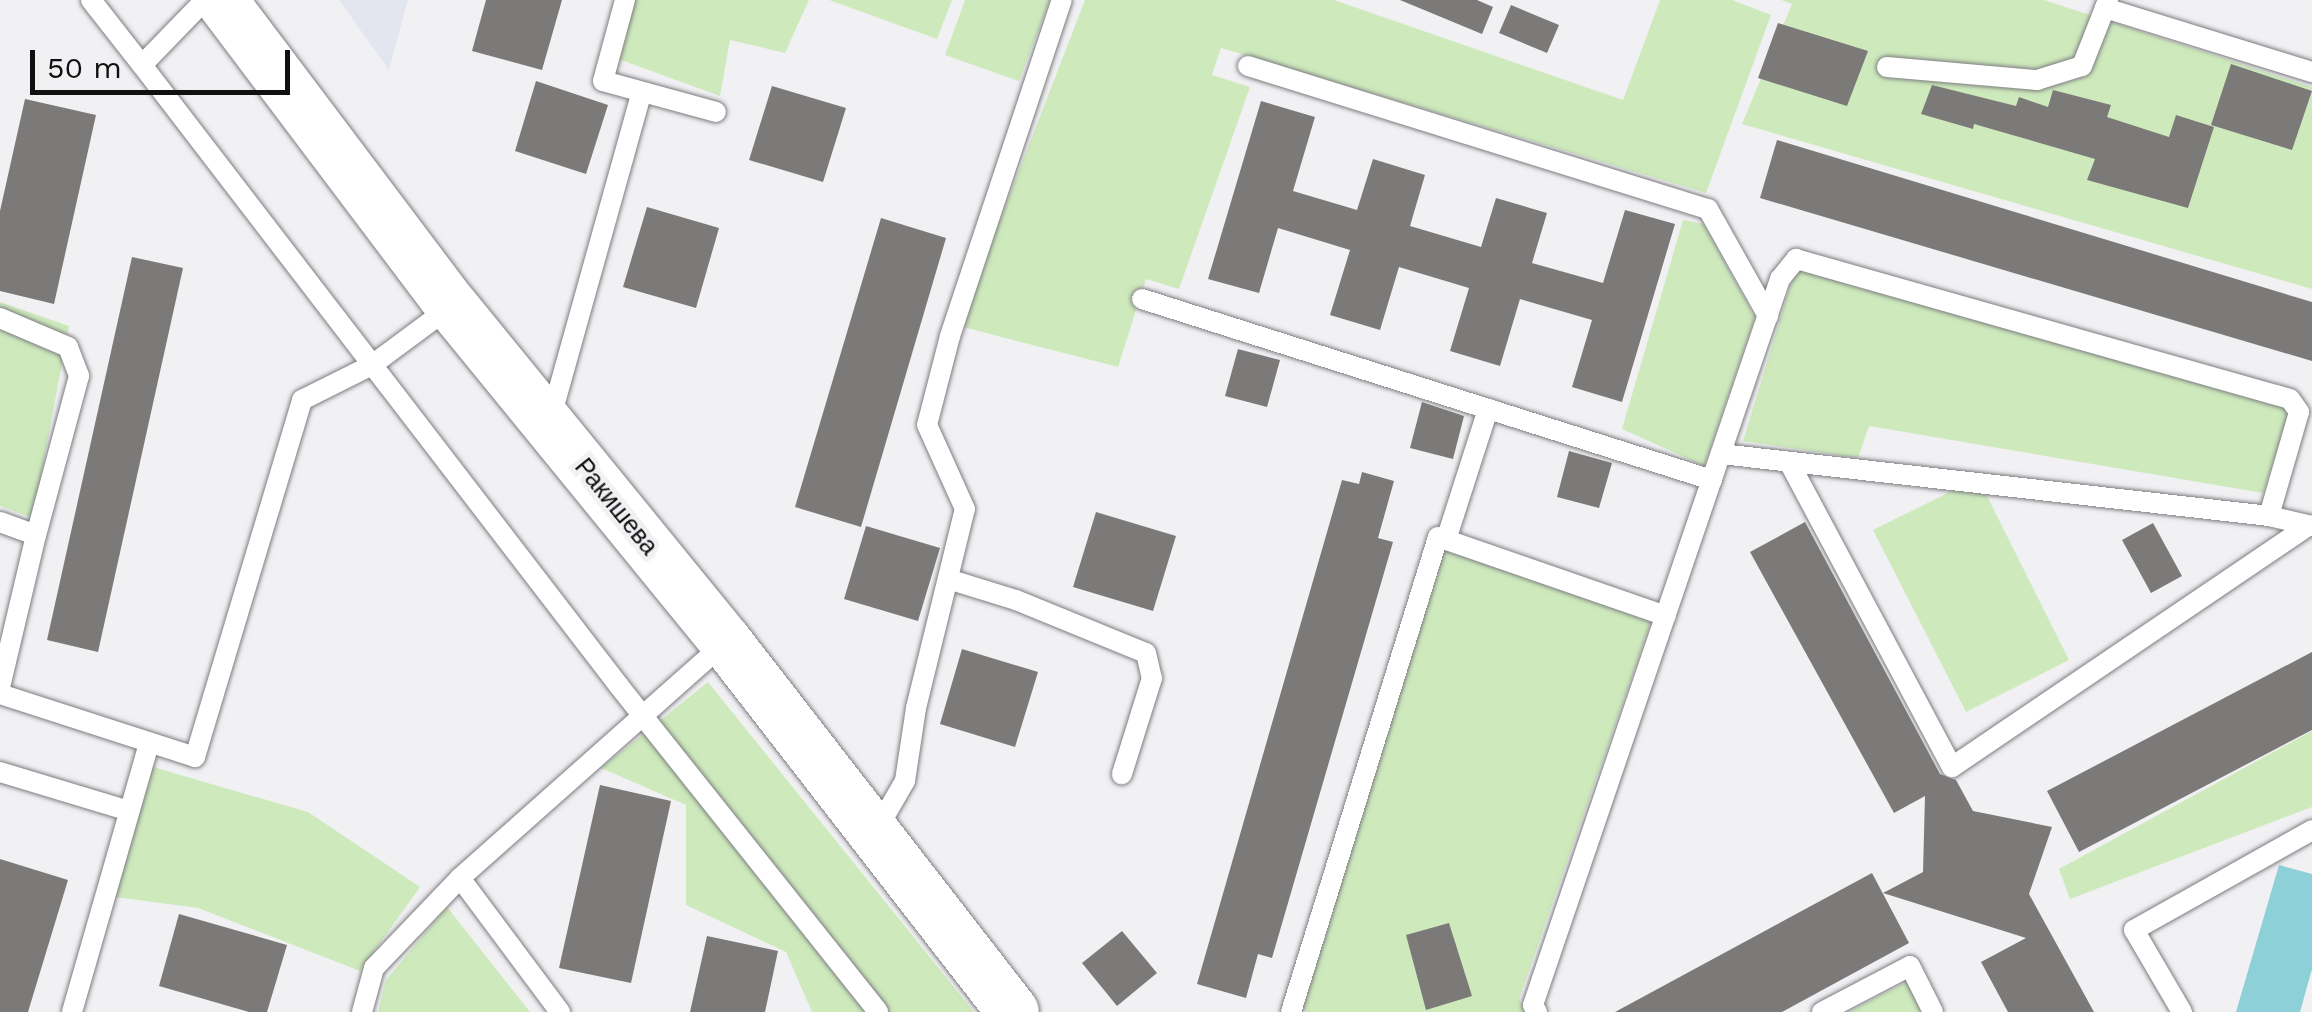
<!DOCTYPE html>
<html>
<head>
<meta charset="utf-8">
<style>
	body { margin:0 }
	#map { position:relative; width:2312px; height:1012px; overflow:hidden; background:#f1f1f4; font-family:"Work Sans",sans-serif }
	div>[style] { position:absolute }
	.built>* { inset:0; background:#e3e6ef }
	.green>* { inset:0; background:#ceeabc }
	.water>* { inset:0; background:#8dd0d7 }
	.building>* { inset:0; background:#7c7a78 }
	.roads { filter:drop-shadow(0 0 2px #7d7d80) drop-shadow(0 0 2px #7d7d80) }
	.service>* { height:20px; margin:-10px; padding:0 10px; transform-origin:10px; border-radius:10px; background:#fff }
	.tertiary>* { height:52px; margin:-26px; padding:0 26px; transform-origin:26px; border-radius:26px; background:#fff }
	span { translate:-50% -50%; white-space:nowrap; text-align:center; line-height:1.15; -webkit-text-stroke:10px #f1f1f4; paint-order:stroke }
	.street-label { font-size:25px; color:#101011 }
	.scale { position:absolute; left:30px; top:50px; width:260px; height:45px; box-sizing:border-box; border:5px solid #101011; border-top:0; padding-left:12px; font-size:30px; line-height:35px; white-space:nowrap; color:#101011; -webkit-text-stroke:8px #f1f1f4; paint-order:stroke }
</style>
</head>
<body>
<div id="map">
	<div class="built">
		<div style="clip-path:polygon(339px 0,408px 0,389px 70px)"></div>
	</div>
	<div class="green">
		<div style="clip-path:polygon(628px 0,809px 0,785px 53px,730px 40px,720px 96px,610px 56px)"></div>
		<div style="clip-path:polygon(829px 0,952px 0,937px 39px)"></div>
		<div style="clip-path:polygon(965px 0,1050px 0,1019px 81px,945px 55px)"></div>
		<div style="clip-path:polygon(1085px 0,1334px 0,1623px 100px,1660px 0,1732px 0,1771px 15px,1706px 193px,1221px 48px,1212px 75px,1250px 87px,1179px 289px,1146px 279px,1118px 367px,959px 326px)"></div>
		<div style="clip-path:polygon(1781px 0,2044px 0,2312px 87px,2312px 289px,1742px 124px,1792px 4px)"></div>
		<div style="clip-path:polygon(1683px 220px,1704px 224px,1755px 318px,1704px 466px,1622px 429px)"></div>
		<div style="clip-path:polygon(1797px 264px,2291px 408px,2263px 493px,1869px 426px,1858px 458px,1743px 441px)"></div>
		<div style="clip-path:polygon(0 302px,69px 326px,33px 518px,0 506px)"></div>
		<div style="clip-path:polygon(1978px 478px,2069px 660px,1966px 712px,1873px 530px)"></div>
		<div style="clip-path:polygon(1444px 550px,1652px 619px,1519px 999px,1525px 1012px,1307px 1012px,1302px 1006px)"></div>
		<div style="clip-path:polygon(708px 682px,974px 1012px,812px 1012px,786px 952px,686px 905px,686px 805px,601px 768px)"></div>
		<div style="clip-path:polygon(2312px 731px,2312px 807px,2070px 899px,2059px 869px)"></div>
		<div style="clip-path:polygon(153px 767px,308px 812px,420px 887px,360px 971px,198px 908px,115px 897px)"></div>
		<div style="clip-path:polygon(447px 907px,530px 1012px,378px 1012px,386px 980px)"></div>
		<div style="clip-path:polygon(1907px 982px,1921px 1012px,1848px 1012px)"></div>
	</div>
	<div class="water">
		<div style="clip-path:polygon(2279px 865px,2312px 874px,2312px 969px,2300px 1012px,2236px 1012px)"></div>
	</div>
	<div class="building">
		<div style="clip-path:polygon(486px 0,562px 0,542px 70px,472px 51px)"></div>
		<div style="clip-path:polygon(1400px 0,1477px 0,1493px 7px,1482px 34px)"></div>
		<div style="clip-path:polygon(1511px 5px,1559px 25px,1547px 53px,1499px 33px)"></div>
		<div style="clip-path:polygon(1778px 23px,1868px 51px,1847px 106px,1758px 78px)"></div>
		<div style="clip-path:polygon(2231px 64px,2312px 91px,2292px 150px,2211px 125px)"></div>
		<div style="clip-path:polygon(536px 81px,608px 105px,586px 174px,515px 151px)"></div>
		<div style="clip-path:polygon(1932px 85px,2016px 106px,2019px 97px,2048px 107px,2053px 90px,2111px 105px,2107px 117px,2169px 137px,2176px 115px,2214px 127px,2188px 208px,2087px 180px,2095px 159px,1974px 124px,1973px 129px,1921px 114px)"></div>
		<div style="clip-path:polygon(772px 86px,846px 108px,823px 182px,749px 160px)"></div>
		<div style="clip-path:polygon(25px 99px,96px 115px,54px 304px,0 291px,0 211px)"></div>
		<div style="clip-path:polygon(1261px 101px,1315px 117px,1293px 191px,1357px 210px,1373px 159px,1425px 175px,1410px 226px,1481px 247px,1496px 198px,1547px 213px,1532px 263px,1603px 283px,1625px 210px,1675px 224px,1622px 402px,1572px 387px,1592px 320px,1520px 299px,1500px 366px,1450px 351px,1469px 288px,1399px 267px,1380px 330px,1330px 315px,1350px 250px,1278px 228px,1259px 293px,1208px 279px)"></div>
		<div style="clip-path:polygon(1777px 140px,2312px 302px,2312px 361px,1760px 198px)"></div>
		<div style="clip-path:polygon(647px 207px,719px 228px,696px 308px,623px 287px)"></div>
		<div style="clip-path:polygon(881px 218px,946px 238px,861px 527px,795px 507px)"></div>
		<div style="clip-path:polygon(132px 257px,183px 268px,98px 652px,47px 640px)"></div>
		<div style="clip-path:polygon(1238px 349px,1280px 360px,1267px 407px,1225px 396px)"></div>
		<div style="clip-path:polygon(1422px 402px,1464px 416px,1453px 459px,1410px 448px)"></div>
		<div style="clip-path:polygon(1569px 451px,1612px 463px,1599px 508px,1557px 497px)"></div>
		<div style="clip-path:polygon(1362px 472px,1394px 481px,1378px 538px,1393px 542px,1272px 958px,1258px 954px,1246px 998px,1197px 984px,1342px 480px,1359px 484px)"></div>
		<div style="clip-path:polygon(1096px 512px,1176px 536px,1153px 611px,1073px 587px)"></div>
		<div style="clip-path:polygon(1805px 522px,1940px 774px,1956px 780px,1973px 811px,2052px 827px,2029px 894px,2094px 1012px,2008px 1012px,1981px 962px,2026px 938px,1883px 893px,1923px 872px,1925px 796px,1894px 813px,1750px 552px)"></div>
		<div style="clip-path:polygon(2153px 523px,2182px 576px,2151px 593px,2122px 540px)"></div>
		<div style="clip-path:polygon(866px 526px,940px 548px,918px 621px,844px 599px)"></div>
		<div style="clip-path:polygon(962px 649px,1038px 672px,1015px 747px,940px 724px)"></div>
		<div style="clip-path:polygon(2312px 652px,2312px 730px,2079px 852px,2047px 791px)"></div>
		<div style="clip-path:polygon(600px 785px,671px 801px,631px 983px,559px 968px)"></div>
		<div style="clip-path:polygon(0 859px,68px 880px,28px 1012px,0 1012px)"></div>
		<div style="clip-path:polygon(1872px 873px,1909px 943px,1782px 1012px,1615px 1012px)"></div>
		<div style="clip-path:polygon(179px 914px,287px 945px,267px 1012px,249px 1012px,159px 986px)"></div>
		<div style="clip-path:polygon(1449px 923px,1472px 996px,1426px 1010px,1406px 935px)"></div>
		<div style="clip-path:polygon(1122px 931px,1157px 973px,1117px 1006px,1082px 963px)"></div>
		<div style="clip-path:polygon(707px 936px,778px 951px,765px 1012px,690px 1012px)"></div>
	</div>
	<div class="roads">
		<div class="service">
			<div style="left:91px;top:0;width:83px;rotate:51.9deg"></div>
			<div style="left:142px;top:65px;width:91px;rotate:-45.9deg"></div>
			<div style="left:625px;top:0;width:84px;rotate:105.2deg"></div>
			<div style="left:603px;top:81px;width:117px;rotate:15.3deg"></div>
			<div style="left:2108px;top:0;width:9px;rotate:111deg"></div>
			<div style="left:2105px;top:8px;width:217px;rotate:17.2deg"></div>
			<div style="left:142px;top:65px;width:783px;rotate:52.47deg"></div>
			<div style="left:619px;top:686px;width:416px;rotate:51.5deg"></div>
			<div style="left:1248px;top:66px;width:482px;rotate:17.3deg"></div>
			<div style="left:1708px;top:209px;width:123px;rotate:60.7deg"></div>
			<div style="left:1887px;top:67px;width:151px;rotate:5deg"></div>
			<div style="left:2037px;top:80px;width:47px;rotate:-17.3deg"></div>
			<div style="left:2082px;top:66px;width:62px;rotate:-68.4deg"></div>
			<div style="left:1142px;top:299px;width:598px;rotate:17.62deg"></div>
			<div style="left:0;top:318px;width:74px;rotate:23.1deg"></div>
			<div style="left:68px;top:347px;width:31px;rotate:69deg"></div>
			<div style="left:79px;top:376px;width:165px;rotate:105.1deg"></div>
			<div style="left:551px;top:417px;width:337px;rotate:-74.4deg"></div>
			<div style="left:1721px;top:454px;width:551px;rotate:6.45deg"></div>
			<div style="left:1789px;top:462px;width:346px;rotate:61.9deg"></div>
			<div style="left:1952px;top:767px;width:431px;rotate:-34.1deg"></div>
			<div style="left:0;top:522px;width:38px;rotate:20deg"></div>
			<div style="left:36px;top:535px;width:156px;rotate:103.3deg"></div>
			<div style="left:1446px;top:540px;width:138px;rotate:-72.2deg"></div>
			<div style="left:948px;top:579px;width:71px;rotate:17.2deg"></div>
			<div style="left:1016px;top:600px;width:140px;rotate:22.2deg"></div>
			<div style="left:1146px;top:653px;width:26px;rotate:77deg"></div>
			<div style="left:1152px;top:678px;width:101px;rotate:107.4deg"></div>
			<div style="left:0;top:694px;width:205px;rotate:17.9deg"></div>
			<div style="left:195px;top:757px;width:373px;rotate:-73.3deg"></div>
			<div style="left:302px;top:400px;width:78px;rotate:-26.6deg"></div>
			<div style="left:372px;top:365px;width:97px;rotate:-36.6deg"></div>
			<div style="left:0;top:772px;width:135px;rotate:16.8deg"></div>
			<div style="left:876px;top:831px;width:58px;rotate:-59.9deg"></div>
			<div style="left:905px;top:781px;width:74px;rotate:-81.4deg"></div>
			<div style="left:916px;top:708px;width:205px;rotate:-76.2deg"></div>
			<div style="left:965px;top:509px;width:92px;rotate:-114.3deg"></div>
			<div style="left:927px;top:425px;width:92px;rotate:-75.5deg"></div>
			<div style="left:950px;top:336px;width:354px;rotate:-71.6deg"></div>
			<div style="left:72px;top:1012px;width:279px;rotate:-74deg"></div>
			<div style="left:362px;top:1012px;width:46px;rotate:-74.7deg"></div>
			<div style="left:374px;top:968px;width:124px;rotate:-46.3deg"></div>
			<div style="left:560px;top:1012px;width:167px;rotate:-126.7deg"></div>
			<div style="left:460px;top:878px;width:356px;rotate:-41.6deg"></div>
			<div style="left:1291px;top:1012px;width:497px;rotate:-72.8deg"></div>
			<div style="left:1438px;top:537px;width:241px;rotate:19.1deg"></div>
			<div style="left:1537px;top:1012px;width:8px;rotate:-120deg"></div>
			<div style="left:1533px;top:1005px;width:767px;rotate:-71.21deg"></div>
			<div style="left:1780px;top:279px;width:26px;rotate:-51deg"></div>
			<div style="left:1796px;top:259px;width:513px;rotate:15.82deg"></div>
			<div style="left:2290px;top:399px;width:16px;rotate:55deg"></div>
			<div style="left:2299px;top:412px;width:108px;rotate:106.1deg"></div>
			<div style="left:2269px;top:516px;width:44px;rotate:13.1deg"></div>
			<div style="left:1822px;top:1012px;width:99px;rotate:-27.6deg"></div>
			<div style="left:1910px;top:966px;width:51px;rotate:63.4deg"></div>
			<div style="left:2182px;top:1012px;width:95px;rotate:-120.3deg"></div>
			<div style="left:2134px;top:930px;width:204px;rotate:-29.3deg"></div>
		</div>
		<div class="tertiary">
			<div style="left:221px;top:0;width:383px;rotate:53deg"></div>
			<div style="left:452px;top:306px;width:434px;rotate:50.8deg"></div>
			<div style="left:726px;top:642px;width:468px;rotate:52.2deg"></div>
		</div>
	</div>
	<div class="street-label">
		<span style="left:616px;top:507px;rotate:51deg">Ракишева</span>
	</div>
	<div class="scale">50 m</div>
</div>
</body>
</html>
